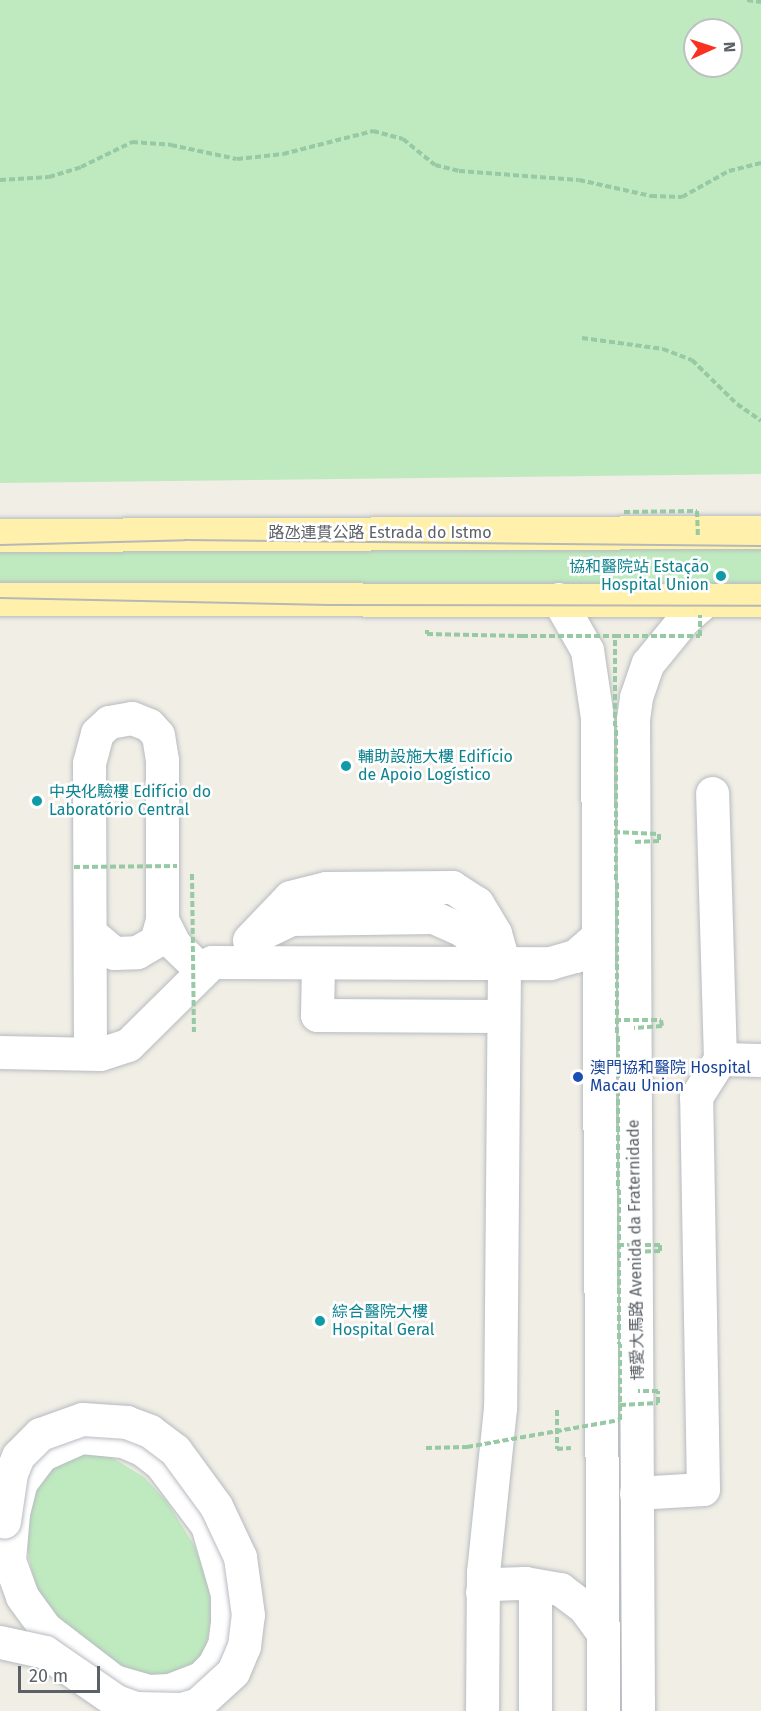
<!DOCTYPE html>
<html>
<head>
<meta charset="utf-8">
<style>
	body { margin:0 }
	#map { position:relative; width:761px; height:1711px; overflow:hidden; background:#f0eee5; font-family:"Fira Sans","Noto Sans SC",sans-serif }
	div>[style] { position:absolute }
	.green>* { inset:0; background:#bfeabf }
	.path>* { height:4px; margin-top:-2px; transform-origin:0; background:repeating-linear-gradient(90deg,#96c9a4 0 6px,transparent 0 9px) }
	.roads { filter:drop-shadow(0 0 2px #b7bbc0) drop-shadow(0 0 2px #b7bbc0) }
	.minor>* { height:33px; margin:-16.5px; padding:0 16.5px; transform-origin:16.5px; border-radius:16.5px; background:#fff }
	.major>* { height:33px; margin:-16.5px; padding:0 16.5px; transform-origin:16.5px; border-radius:16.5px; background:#fff1ab }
	.tram>* { height:1.5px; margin:-0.75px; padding:0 0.75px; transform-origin:0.75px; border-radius:0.75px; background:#b6b7b8 }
	.path-bridge>* { height:4px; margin-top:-2px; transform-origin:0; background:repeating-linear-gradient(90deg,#96c9a4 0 6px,transparent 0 9px) }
	.bridges { filter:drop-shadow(0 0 2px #b7bbc0) drop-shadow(0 0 2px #b7bbc0) }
	.minor-bridge>* { height:33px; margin:-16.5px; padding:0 16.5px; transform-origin:16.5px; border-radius:16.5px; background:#fff }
	.dots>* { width:16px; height:16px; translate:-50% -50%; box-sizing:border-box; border:3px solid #fff; border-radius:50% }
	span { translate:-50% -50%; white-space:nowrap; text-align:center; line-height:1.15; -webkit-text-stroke:5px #fff; paint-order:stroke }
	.street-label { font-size:16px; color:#5c6167 }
	.culture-label { font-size:16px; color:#0d838f }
	.right { translate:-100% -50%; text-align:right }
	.left { translate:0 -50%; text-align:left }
	.transit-label { font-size:16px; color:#164399 }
	.north { position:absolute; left:683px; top:18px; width:60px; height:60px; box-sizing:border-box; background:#fff; border:2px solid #bec0c2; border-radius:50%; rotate:87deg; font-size:16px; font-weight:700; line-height:24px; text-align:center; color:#5c6167 }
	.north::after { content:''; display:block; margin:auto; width:21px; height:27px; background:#fa3121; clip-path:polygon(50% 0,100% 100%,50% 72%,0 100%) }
	.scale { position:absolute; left:18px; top:1666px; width:82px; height:27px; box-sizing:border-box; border:3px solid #5c6167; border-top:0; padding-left:8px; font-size:18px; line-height:21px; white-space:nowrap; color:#5c6167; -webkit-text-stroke:4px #fff; paint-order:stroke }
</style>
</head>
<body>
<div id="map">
	<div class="green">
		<div style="clip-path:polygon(evenodd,0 0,761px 0,761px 474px,0 483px,0 0,695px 30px,731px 30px,731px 66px,695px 66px,695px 30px)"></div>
		<div style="clip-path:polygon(761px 543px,761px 591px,0 585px,0 546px)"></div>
		<div style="clip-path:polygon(88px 1453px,111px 1457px,144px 1477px,167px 1502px,194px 1545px,208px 1581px,212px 1617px,206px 1648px,196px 1665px,174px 1678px,142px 1680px,107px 1662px,54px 1616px,35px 1586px,26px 1542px,31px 1502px,40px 1479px,63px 1461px)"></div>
	</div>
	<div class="path">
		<div style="left:747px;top:0;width:14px;rotate:8deg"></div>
		<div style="left:0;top:180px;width:49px;rotate:-3.5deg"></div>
		<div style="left:49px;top:177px;width:34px;rotate:-17deg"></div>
		<div style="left:81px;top:167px;width:57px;rotate:-26.1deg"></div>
		<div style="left:132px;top:142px;width:39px;rotate:4deg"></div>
		<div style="left:171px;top:145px;width:67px;rotate:12deg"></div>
		<div style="left:237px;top:159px;width:46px;rotate:-6.2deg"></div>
		<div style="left:283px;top:154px;width:93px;rotate:-14.3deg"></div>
		<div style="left:373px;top:131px;width:31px;rotate:15deg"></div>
		<div style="left:403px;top:139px;width:41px;rotate:39.1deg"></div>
		<div style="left:435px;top:165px;width:25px;rotate:14deg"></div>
		<div style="left:459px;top:171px;width:120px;rotate:4.3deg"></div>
		<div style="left:579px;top:180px;width:74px;rotate:12.5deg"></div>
		<div style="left:651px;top:196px;width:31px;rotate:2deg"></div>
		<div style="left:682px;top:197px;width:54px;rotate:-29deg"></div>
		<div style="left:729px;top:171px;width:33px;rotate:-14deg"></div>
		<div style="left:582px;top:338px;width:82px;rotate:7.7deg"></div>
		<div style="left:663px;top:349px;width:31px;rotate:21deg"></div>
		<div style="left:692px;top:360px;width:63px;rotate:44.4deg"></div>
		<div style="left:737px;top:404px;width:29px;rotate:35deg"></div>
		<div style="left:427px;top:630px;width:4px;rotate:90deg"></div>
		<div style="left:427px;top:634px;width:95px;rotate:1.2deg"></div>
		<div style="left:557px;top:1410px;width:39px;rotate:90deg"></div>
		<div style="left:557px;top:1449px;width:14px;rotate:-4deg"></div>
	</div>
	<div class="roads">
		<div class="minor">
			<div style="left:558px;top:599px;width:59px;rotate:60.4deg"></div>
			<div style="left:587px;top:650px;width:69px;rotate:81.6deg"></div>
			<div style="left:597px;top:718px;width:993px;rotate:89.65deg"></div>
			<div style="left:90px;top:933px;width:31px;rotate:40deg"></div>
			<div style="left:114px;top:953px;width:23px;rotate:-2deg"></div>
			<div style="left:137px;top:952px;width:22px;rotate:-30deg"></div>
			<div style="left:156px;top:941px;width:22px;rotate:-74deg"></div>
			<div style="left:260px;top:934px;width:34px;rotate:-26deg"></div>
			<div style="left:291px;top:919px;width:142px;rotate:-0.8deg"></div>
			<div style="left:433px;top:917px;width:32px;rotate:24deg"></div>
			<div style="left:462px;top:930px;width:54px;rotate:39deg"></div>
			<div style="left:249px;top:940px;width:59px;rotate:-46.4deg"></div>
			<div style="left:290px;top:897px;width:37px;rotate:-14deg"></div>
			<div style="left:326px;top:888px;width:126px;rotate:-0.5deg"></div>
			<div style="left:452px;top:887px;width:30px;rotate:33deg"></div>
			<div style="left:477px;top:903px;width:35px;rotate:59deg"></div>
			<div style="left:495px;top:933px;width:32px;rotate:74deg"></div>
			<div style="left:504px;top:964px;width:444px;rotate:90.5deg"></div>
			<div style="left:500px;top:1408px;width:165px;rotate:95.9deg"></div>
			<div style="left:483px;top:1572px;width:139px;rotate:90.4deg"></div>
			<div style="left:318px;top:963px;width:52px;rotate:91.1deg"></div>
			<div style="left:317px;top:1015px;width:186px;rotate:0.3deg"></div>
			<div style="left:0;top:1052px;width:100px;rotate:1.1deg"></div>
			<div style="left:100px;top:1054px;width:29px;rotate:-18deg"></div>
			<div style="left:128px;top:1045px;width:118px;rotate:-44.7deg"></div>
			<div style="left:212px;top:962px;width:338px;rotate:0.2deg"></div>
			<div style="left:550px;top:963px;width:26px;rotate:-16deg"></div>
			<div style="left:575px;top:956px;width:29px;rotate:-41deg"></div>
			<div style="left:90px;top:1053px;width:290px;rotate:-90.2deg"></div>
			<div style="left:89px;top:763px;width:31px;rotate:-75deg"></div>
			<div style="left:97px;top:733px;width:16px;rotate:-43deg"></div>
			<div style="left:109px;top:722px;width:23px;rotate:-10deg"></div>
			<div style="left:132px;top:718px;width:18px;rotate:22deg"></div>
			<div style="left:149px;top:725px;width:13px;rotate:48deg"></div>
			<div style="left:158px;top:735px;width:25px;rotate:81deg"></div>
			<div style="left:162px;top:760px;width:160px;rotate:90deg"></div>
			<div style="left:162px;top:920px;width:27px;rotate:63deg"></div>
			<div style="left:174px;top:944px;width:39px;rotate:44deg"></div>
			<div style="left:720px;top:1059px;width:41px;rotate:1.4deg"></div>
			<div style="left:81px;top:1437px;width:42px;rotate:5.4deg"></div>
			<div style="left:123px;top:1441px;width:21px;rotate:23deg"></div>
			<div style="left:142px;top:1449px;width:24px;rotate:38deg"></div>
			<div style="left:161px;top:1464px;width:76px;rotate:53deg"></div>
			<div style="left:207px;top:1525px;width:72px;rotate:73.8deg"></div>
			<div style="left:227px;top:1594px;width:28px;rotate:90deg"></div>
			<div style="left:227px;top:1622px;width:23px;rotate:97deg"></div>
			<div style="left:224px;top:1645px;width:22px;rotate:117deg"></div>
			<div style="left:214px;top:1665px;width:18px;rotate:135deg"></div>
			<div style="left:201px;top:1678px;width:34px;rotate:159deg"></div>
			<div style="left:169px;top:1690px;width:20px;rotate:177deg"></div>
			<div style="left:149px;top:1691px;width:36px;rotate:-164deg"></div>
			<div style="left:114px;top:1681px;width:87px;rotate:-142.5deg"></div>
			<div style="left:45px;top:1628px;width:39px;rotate:-126deg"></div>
			<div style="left:22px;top:1596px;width:38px;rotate:-110deg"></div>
			<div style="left:9px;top:1560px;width:47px;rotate:-85.1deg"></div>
			<div style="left:13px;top:1513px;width:32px;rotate:-76deg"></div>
			<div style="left:21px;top:1482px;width:34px;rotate:-53deg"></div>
			<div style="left:41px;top:1455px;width:44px;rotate:-24.2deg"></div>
			<div style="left:636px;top:1493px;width:67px;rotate:-3.4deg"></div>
			<div style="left:703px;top:1489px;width:392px;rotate:-91deg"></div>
			<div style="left:696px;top:1097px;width:45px;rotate:-57.7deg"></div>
			<div style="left:720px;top:1059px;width:266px;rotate:-91.7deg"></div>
			<div style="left:525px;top:1583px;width:36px;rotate:10deg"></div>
			<div style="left:560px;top:1589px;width:30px;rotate:37deg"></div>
			<div style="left:584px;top:1607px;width:31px;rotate:54deg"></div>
			<div style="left:482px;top:1592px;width:14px;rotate:-36deg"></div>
			<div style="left:493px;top:1584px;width:32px;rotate:-2deg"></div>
			<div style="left:525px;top:1583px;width:15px;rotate:48deg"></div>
			<div style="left:535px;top:1594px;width:117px;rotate:90deg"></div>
			<div style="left:638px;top:1711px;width:992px;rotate:-90.29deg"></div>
			<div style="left:633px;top:719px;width:22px;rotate:-82deg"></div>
			<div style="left:636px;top:697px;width:36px;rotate:-71deg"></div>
			<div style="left:648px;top:663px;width:57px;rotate:-50.7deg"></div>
			<div style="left:684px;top:619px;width:30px;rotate:-41deg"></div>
		</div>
		<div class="major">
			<div style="left:0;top:535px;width:761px;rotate:-0.23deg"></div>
			<div style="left:0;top:599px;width:761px;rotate:0.08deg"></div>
		</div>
	</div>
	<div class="tram">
		<div style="left:0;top:545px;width:185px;rotate:-1.5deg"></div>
		<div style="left:185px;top:540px;width:576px;rotate:0.6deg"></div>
		<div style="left:0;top:598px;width:329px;rotate:1.2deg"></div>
		<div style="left:329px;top:605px;width:432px;rotate:0.1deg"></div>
	</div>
	<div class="path-bridge">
		<div style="left:624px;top:512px;width:73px;rotate:-0.8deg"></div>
		<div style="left:697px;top:511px;width:26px;rotate:88deg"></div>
		<div style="left:522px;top:636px;width:93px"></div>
		<div style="left:614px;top:832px;width:45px;rotate:2.5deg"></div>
		<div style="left:659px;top:834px;width:7px;rotate:90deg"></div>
		<div style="left:659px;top:841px;width:26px;rotate:178deg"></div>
		<div style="left:74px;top:867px;width:103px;rotate:-0.6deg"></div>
		<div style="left:192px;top:874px;width:158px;rotate:89.3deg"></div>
		<div style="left:615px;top:1020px;width:46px"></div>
		<div style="left:661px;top:1020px;width:6px;rotate:81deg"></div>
		<div style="left:662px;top:1026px;width:28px;rotate:176deg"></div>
		<div style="left:618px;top:1245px;width:42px"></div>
		<div style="left:660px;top:1245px;width:6px;rotate:90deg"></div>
		<div style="left:660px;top:1251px;width:25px;rotate:178deg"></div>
		<div style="left:620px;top:1405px;width:38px;rotate:-3deg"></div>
		<div style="left:658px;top:1403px;width:12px;rotate:-90deg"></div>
		<div style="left:658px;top:1391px;width:20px;rotate:180deg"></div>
		<div style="left:426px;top:1448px;width:41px;rotate:-1.4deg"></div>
		<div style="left:467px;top:1447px;width:155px;rotate:-10deg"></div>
		<div style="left:620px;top:1420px;width:784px;rotate:-90.37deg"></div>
		<div style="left:615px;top:636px;width:85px"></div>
		<div style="left:700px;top:636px;width:21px;rotate:-90deg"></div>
	</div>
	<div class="bridges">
		<div class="minor-bridge">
			<div style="left:0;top:1642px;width:46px;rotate:12.5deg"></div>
			<div style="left:45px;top:1652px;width:86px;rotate:34.6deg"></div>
			<div style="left:116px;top:1701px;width:20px;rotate:20deg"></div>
			<div style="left:135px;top:1708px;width:46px;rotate:1.2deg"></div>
			<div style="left:181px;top:1709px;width:18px;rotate:-16deg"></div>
			<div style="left:198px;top:1704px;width:47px;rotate:-42.4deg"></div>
			<div style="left:233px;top:1672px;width:28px;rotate:-67deg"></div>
			<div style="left:244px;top:1646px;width:31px;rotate:-83deg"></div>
			<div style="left:248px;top:1615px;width:59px;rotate:-97.9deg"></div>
			<div style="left:240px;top:1557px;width:56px;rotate:-115.2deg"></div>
			<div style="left:216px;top:1506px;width:69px;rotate:-126.2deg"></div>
			<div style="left:175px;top:1450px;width:31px;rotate:-143deg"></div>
			<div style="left:150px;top:1431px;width:25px;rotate:-159deg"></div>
			<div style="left:127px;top:1422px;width:45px;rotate:-176.2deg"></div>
			<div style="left:82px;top:1419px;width:45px;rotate:160.3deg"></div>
			<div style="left:40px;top:1434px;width:31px;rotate:135deg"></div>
			<div style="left:18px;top:1456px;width:18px;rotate:112deg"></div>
			<div style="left:11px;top:1473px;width:49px;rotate:98.3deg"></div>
		</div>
	</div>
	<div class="dots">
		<div style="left:721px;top:576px;background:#0f9aa8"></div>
		<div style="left:346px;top:766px;background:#0f9aa8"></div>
		<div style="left:37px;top:801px;background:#0f9aa8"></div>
		<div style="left:578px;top:1077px;background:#1a4fb4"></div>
		<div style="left:320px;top:1321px;background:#0f9aa8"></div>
	</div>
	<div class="street-label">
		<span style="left:380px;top:533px">路氹連貫公路 Estrada do Istmo</span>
		<span style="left:636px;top:1250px;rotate:-91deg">博愛大馬路 Avenida da Fraternidade</span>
	</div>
	<div class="culture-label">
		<span class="right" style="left:709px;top:576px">協和醫院站 Estação<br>Hospital Union</span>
		<span class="left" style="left:358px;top:766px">輔助設施大樓 Edifício<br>de Apoio Logístico</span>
		<span class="left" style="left:49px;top:801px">中央化驗樓 Edifício do<br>Laboratório Central</span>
		<span class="left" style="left:332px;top:1321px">綜合醫院大樓<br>Hospital Geral</span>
	</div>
	<div class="transit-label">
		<span class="left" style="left:590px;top:1077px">澳門協和醫院 Hospital<br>Macau Union</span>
	</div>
	<div class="north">N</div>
	<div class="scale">20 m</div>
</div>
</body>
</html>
